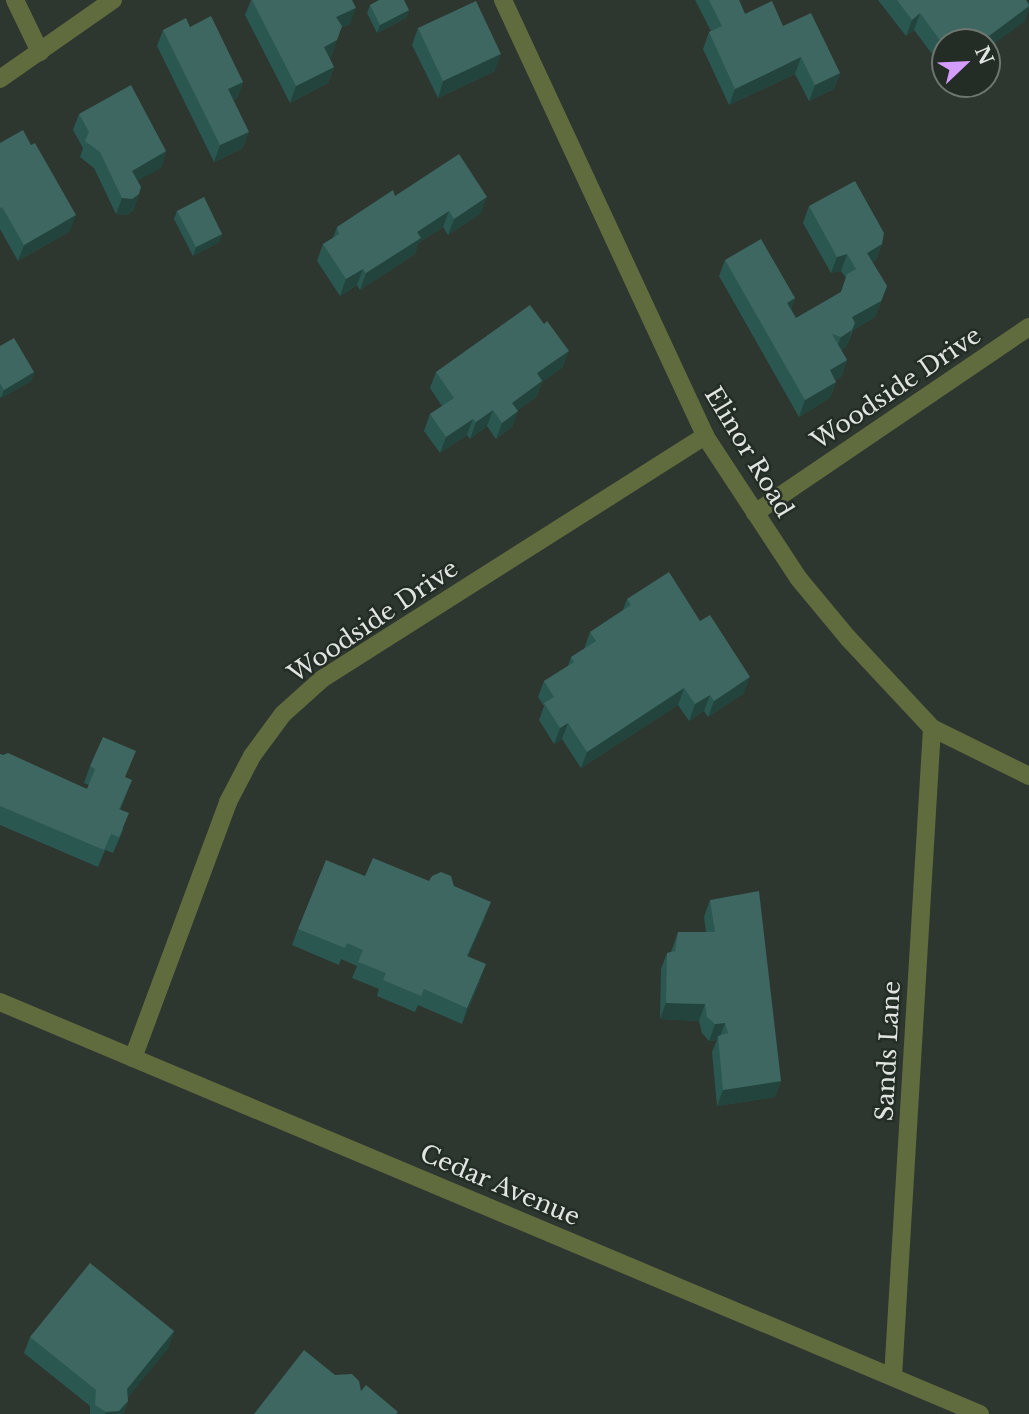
<!DOCTYPE html>
<html>
<head>
<meta charset="utf-8">
<style>
	body { margin:0 }
	#map { position:relative; width:1029px; height:1414px; overflow:hidden; background:#2e3630; font-family:"Libre Baskerville",serif }
	div>[style] { position:absolute }
	.minor>* { height:18px; margin:-9px; padding:0 9px; transform-origin:9px; border-radius:9px; background:#606b3e }
	.wall>* { inset:0; background:#2a5851 }
	.shaded-wall>* { inset:0; background:#23443d }
	.building>* { inset:0; background:#3d6760 }
	span { translate:-50% -50%; white-space:nowrap; text-align:center; line-height:1.15; -webkit-text-stroke:5px #242c26; paint-order:stroke }
	.street-label { font-size:24px; color:#e0e5e1 }
	.north { position:absolute; left:931px; top:28px; width:70px; height:70px; box-sizing:border-box; background:#242c26; border:2px solid #6f7671; border-radius:50%; rotate:67deg; font-size:19px; font-weight:700; line-height:28px; text-align:center; color:#e0e5e1 }
	.north::after { content:''; display:block; margin:auto; width:24px; height:32px; background:#d49cfc; clip-path:polygon(50% 0,100% 100%,50% 72%,0 100%) }
</style>
</head>
<body>
<div id="map">
	<div class="minor">
		<div style="left:15px;top:0;width:58px;rotate:64.3deg"></div>
		<div style="left:503px;top:0;width:481px;rotate:65.1deg"></div>
		<div style="left:705px;top:436px;width:171px;rotate:56.7deg"></div>
		<div style="left:799px;top:579px;width:77px;rotate:50.3deg"></div>
		<div style="left:848px;top:638px;width:123px;rotate:47deg"></div>
		<div style="left:932px;top:728px;width:108px;rotate:26.3deg"></div>
		<div style="left:0;top:79px;width:138px;rotate:-35deg"></div>
		<div style="left:755px;top:513px;width:331px;rotate:-34.2deg"></div>
		<div style="left:0;top:1002px;width:1063px;rotate:22.8deg"></div>
		<div style="left:133px;top:1058px;width:273px;rotate:-69.6deg"></div>
		<div style="left:228px;top:802px;width:52px;rotate:-62.4deg"></div>
		<div style="left:252px;top:756px;width:52px;rotate:-53.6deg"></div>
		<div style="left:283px;top:714px;width:52px;rotate:-41.9deg"></div>
		<div style="left:322px;top:679px;width:454px;rotate:-32.4deg"></div>
		<div style="left:893px;top:1377px;width:650px;rotate:-86.56deg"></div>
	</div>
	<div class="wall">
		<div style="clip-path:polygon(251px 0,352px 0,350px 24px,341px 28px,331px 57px,329px 58px,334px 67px,328px 83px,290px 103px,245px 15px)"></div>
		<div style="clip-path:polygon(695px 0,739px 0,745px 14px,783px 26px,840px 73px,834px 89px,809px 101px,795px 74px,729px 105px,703px 49px,709px 32px,711px 31px)"></div>
		<div style="clip-path:polygon(878px 0,1026px 0,1029px 4px,1029px 7px,1024px 22px,945px 42px,945px 71px,914px 30px,906px 36px)"></div>
		<div style="clip-path:polygon(370px 5px,409px 10px,406px 18px,377px 33px,367px 13px)"></div>
		<div style="clip-path:polygon(190px 27px,243px 82px,237px 98px,233px 100px,243px 148px,214px 162px,157px 46px,163px 30px)"></div>
		<div style="clip-path:polygon(418px 28px,495px 71px,438px 98px,412px 45px)"></div>
		<div style="clip-path:polygon(79px 114px,166px 151px,161px 168px,137px 180px,139px 194px,133px 211px,126px 215px,116px 214px,94px 168px,80px 157px,83px 148px,73px 130px)"></div>
		<div style="clip-path:polygon(0 143px,70px 231px,18px 261px,0 229px)"></div>
		<div style="clip-path:polygon(395px 196px,481px 213px,448px 235px,443px 227px,418px 243px,415px 254px,360px 290px,357px 285px,340px 296px,317px 261px,323px 244px,333px 238px,337px 227px)"></div>
		<div style="clip-path:polygon(809px 206px,882px 244px,876px 260px,872px 262px,887px 286px,875px 317px,853px 330px,846px 347px,841px 350px,847px 360px,841px 377px,835px 380px,836px 382px,830px 398px,799px 417px,719px 276px,725px 260px,795px 298px,791px 309px,796px 318px,841px 292px,846px 278px,841px 271px,831px 273px,803px 223px)"></div>
		<div style="clip-path:polygon(177px 211px,222px 234px,219px 242px,193px 256px,174px 219px)"></div>
		<div style="clip-path:polygon(0 346px,34px 372px,31px 381px,1px 398px,0 396px)"></div>
		<div style="clip-path:polygon(563px 367px,542px 382px,536px 397px,518px 410px,512px 427px,496px 439px,487px 426px,470px 439px,467px 435px,440px 453px,424px 431px,430px 414px,442px 406px,430px 388px,436px 372px)"></div>
		<div style="clip-path:polygon(627px 599px,744px 693px,708px 717px,704px 711px,689px 721px,678px 705px,581px 768px,562px 739px,554px 744px,539px 720px,544px 706px,538px 697px,544px 681px,568px 666px,571px 657px,584px 649px,590px 632px,623px 610px)"></div>
		<div style="clip-path:polygon(0 754px,87px 789px,89px 785px,84px 783px,90px 766px,132px 780px,120px 810px,123px 830px,113px 853px,105px 850px,98px 867px,0 825px)"></div>
		<div style="clip-path:polygon(365px 876px,429px 881px,454px 886px,485px 918px,468px 956px,480px 981px,462px 1024px,418px 1005px,415px 1012px,377px 996px,379px 989px,352px 978px,357px 966px,341px 959px,339px 965px,292px 945px,298px 929px)"></div>
		<div style="clip-path:polygon(710px 900px,781px 1081px,775px 1097px,717px 1106px,712px 1052px,717px 1040px,709px 1041px,702px 1033px,699px 1021px,660px 1019px,661px 969px,667px 953px,671px 952px,678px 932px,706px 932px,704px 917px)"></div>
		<div style="clip-path:polygon(174px 1331px,168px 1348px,128px 1397px,128px 1401px,123px 1414px,90px 1414px,90px 1406px,24px 1353px,30px 1337px)"></div>
	</div>
	<div class="shaded-wall">
		<div style="clip-path:polygon(1029px 6px,1024px 22px,987px 49px,987px 42px,981px 42px)"></div>
		<div style="clip-path:polygon(356px 8px,350px 24px,331px 34px,336px 17px)"></div>
		<div style="clip-path:polygon(409px 10px,406px 18px,377px 33px,380px 25px)"></div>
		<div style="clip-path:polygon(920px 13px,914px 30px,906px 36px,912px 20px)"></div>
		<div style="clip-path:polygon(337px 40px,331px 57px,318px 63px,324px 47px)"></div>
		<div style="clip-path:polygon(501px 54px,495px 71px,438px 98px,443px 81px)"></div>
		<div style="clip-path:polygon(801px 57px,795px 74px,729px 105px,735px 89px)"></div>
		<div style="clip-path:polygon(334px 67px,328px 83px,290px 103px,296px 86px)"></div>
		<div style="clip-path:polygon(840px 73px,834px 89px,809px 101px,815px 85px)"></div>
		<div style="clip-path:polygon(243px 82px,237px 98px,222px 106px,228px 89px)"></div>
		<div style="clip-path:polygon(249px 132px,243px 148px,214px 162px,220px 145px)"></div>
		<div style="clip-path:polygon(166px 151px,161px 168px,126px 187px,132px 171px)"></div>
		<div style="clip-path:polygon(139px 194px,133px 211px,126px 215px,116px 214px,122px 198px)"></div>
		<div style="clip-path:polygon(487px 197px,481px 213px,448px 235px,454px 219px)"></div>
		<div style="clip-path:polygon(449px 211px,443px 227px,418px 243px,415px 254px,360px 290px,366px 273px,417px 232px)"></div>
		<div style="clip-path:polygon(76px 215px,70px 231px,18px 261px,24px 245px)"></div>
		<div style="clip-path:polygon(222px 234px,219px 242px,193px 256px,196px 247px)"></div>
		<div style="clip-path:polygon(882px 244px,876px 260px,861px 269px,867px 253px)"></div>
		<div style="clip-path:polygon(847px 254px,841px 271px,831px 273px,837px 257px)"></div>
		<div style="clip-path:polygon(363px 269px,357px 285px,340px 296px,346px 279px)"></div>
		<div style="clip-path:polygon(795px 298px,789px 314px,787px 303px)"></div>
		<div style="clip-path:polygon(881px 301px,875px 317px,846px 334px,852px 317px)"></div>
		<div style="clip-path:polygon(852px 330px,846px 347px,835px 353px,841px 337px)"></div>
		<div style="clip-path:polygon(569px 351px,563px 367px,542px 382px,536px 397px,506px 419px,512px 403px,537px 373px)"></div>
		<div style="clip-path:polygon(847px 360px,841px 377px,824px 387px,830px 370px)"></div>
		<div style="clip-path:polygon(34px 372px,31px 381px,1px 398px,4px 390px)"></div>
		<div style="clip-path:polygon(836px 382px,830px 398px,799px 417px,805px 400px)"></div>
		<div style="clip-path:polygon(493px 410px,487px 426px,470px 439px,476px 422px)"></div>
		<div style="clip-path:polygon(518px 411px,512px 427px,496px 439px,502px 423px)"></div>
		<div style="clip-path:polygon(473px 419px,467px 435px,440px 453px,446px 437px)"></div>
		<div style="clip-path:polygon(750px 677px,744px 693px,708px 717px,714px 701px)"></div>
		<div style="clip-path:polygon(684px 688px,678px 705px,581px 768px,587px 752px)"></div>
		<div style="clip-path:polygon(710px 695px,704px 711px,689px 721px,695px 704px)"></div>
		<div style="clip-path:polygon(568px 723px,562px 739px,554px 744px,560px 728px)"></div>
		<div style="clip-path:polygon(491px 902px,485px 918px,462px 972px,467px 956px)"></div>
		<div style="clip-path:polygon(486px 964px,480px 981px,462px 1024px,467px 1008px)"></div>
		<div style="clip-path:polygon(666px 1003px,705px 1004px,699px 1021px,660px 1019px)"></div>
		<div style="clip-path:polygon(725px 1023px,719px 1039px,718px 1036px,717px 1040px,709px 1041px,715px 1024px)"></div>
		<div style="clip-path:polygon(781px 1081px,775px 1097px,717px 1106px,723px 1090px)"></div>
		<div style="clip-path:polygon(174px 1331px,168px 1348px,121px 1406px,127px 1389px)"></div>
		<div style="clip-path:polygon(128px 1401px,123px 1414px,105px 1414px,106px 1412px)"></div>
	</div>
	<div class="building">
		<div style="clip-path:polygon(252px 0,352px 0,356px 8px,336px 17px,342px 26px,337px 40px,324px 47px,334px 67px,296px 86px)"></div>
		<div style="clip-path:polygon(379px 0,404px 0,409px 10px,380px 25px,370px 5px)"></div>
		<div style="clip-path:polygon(709px 0,739px 0,745px 14px,772px 1px,783px 26px,811px 13px,840px 73px,815px 85px,801px 57px,735px 89px,709px 32px,722px 26px)"></div>
		<div style="clip-path:polygon(897px 0,1026px 0,1029px 6px,981px 42px,945px 42px,945px 47px,920px 13px,912px 20px)"></div>
		<div style="clip-path:polygon(476px 1px,501px 54px,443px 81px,418px 28px)"></div>
		<div style="clip-path:polygon(211px 16px,243px 82px,228px 89px,249px 132px,220px 145px,163px 30px,186px 18px,190px 27px)"></div>
		<div style="clip-path:polygon(131px 85px,166px 151px,132px 171px,141px 187px,139px 194px,132px 199px,122px 198px,100px 152px,85px 141px,89px 132px,79px 114px)"></div>
		<div style="clip-path:polygon(23px 130px,31px 145px,35px 143px,76px 215px,24px 245px,2px 207px,0 208px,0 143px)"></div>
		<div style="clip-path:polygon(459px 154px,487px 197px,454px 219px,449px 211px,417px 232px,421px 238px,366px 273px,363px 269px,346px 279px,323px 244px,339px 234px,337px 227px,393px 190px,395px 196px)"></div>
		<div style="clip-path:polygon(855px 181px,884px 233px,882px 244px,867px 253px,887px 286px,881px 301px,852px 317px,855px 323px,852px 330px,841px 337px,832px 334px,847px 360px,830px 370px,836px 382px,805px 400px,725px 260px,761px 239px,795px 298px,787px 303px,796px 318px,841px 292px,847px 274px,856px 269px,847px 254px,837px 257px,809px 206px)"></div>
		<div style="clip-path:polygon(204px 197px,222px 234px,196px 247px,177px 211px)"></div>
		<div style="clip-path:polygon(530px 305px,544px 324px,547px 321px,569px 351px,537px 373px,542px 381px,512px 403px,518px 411px,502px 423px,493px 410px,476px 422px,473px 419px,446px 437px,430px 414px,454px 398px,436px 372px)"></div>
		<div style="clip-path:polygon(14px 338px,34px 372px,4px 390px,0 383px,0 346px)"></div>
		<div style="clip-path:polygon(669px 572px,700px 621px,710px 615px,750px 677px,714px 701px,710px 695px,695px 704px,684px 688px,587px 752px,568px 723px,560px 728px,544px 703px,554px 697px,544px 681px,574px 662px,571px 657px,596px 641px,590px 632px,631px 605px,627px 599px)"></div>
		<div style="clip-path:polygon(103px 737px,136px 751px,125px 777px,132px 780px,119px 809px,129px 813px,119px 837px,111px 834px,104px 850px,0 806px,0 754px,3px 755px,8px 753px,87px 789px,95px 769px,90px 766px)"></div>
		<div style="clip-path:polygon(373px 858px,429px 881px,432px 876px,441px 872px,451px 876px,454px 886px,491px 902px,467px 956px,486px 964px,467px 1008px,424px 989px,421px 996px,383px 980px,386px 973px,358px 962px,363px 950px,347px 943px,345px 948px,298px 929px,326px 860px,365px 876px)"></div>
		<div style="clip-path:polygon(759px 891px,781px 1081px,723px 1090px,718px 1036px,728px 1033px,725px 1023px,715px 1024px,707px 1017px,705px 1004px,666px 1003px,667px 953px,675px 951px,678px 932px,715px 932px,710px 900px)"></div>
		<div style="clip-path:polygon(90px 1263px,174px 1331px,127px 1389px,128px 1401px,119px 1411px,106px 1412px,95px 1405px,96px 1390px,30px 1337px)"></div>
		<div style="clip-path:polygon(304px 1350px,335px 1375px,352px 1374px,359px 1381px,361px 1391px,366px 1385px,398px 1412px,396px 1414px,254px 1414px)"></div>
	</div>
	<div class="street-label">
		<span style="left:896px;top:388px;rotate:-34deg">Woodside Drive</span>
		<span style="left:749px;top:452px;rotate:59deg">Elinor Road</span>
		<span style="left:373px;top:621px;rotate:-34deg">Woodside Drive</span>
		<span style="left:888px;top:1051px;rotate:-87deg">Sands Lane</span>
		<span style="left:500px;top:1185px;rotate:23deg">Cedar Avenue</span>
	</div>
	<div class="north">N</div>
</div>
</body>
</html>
